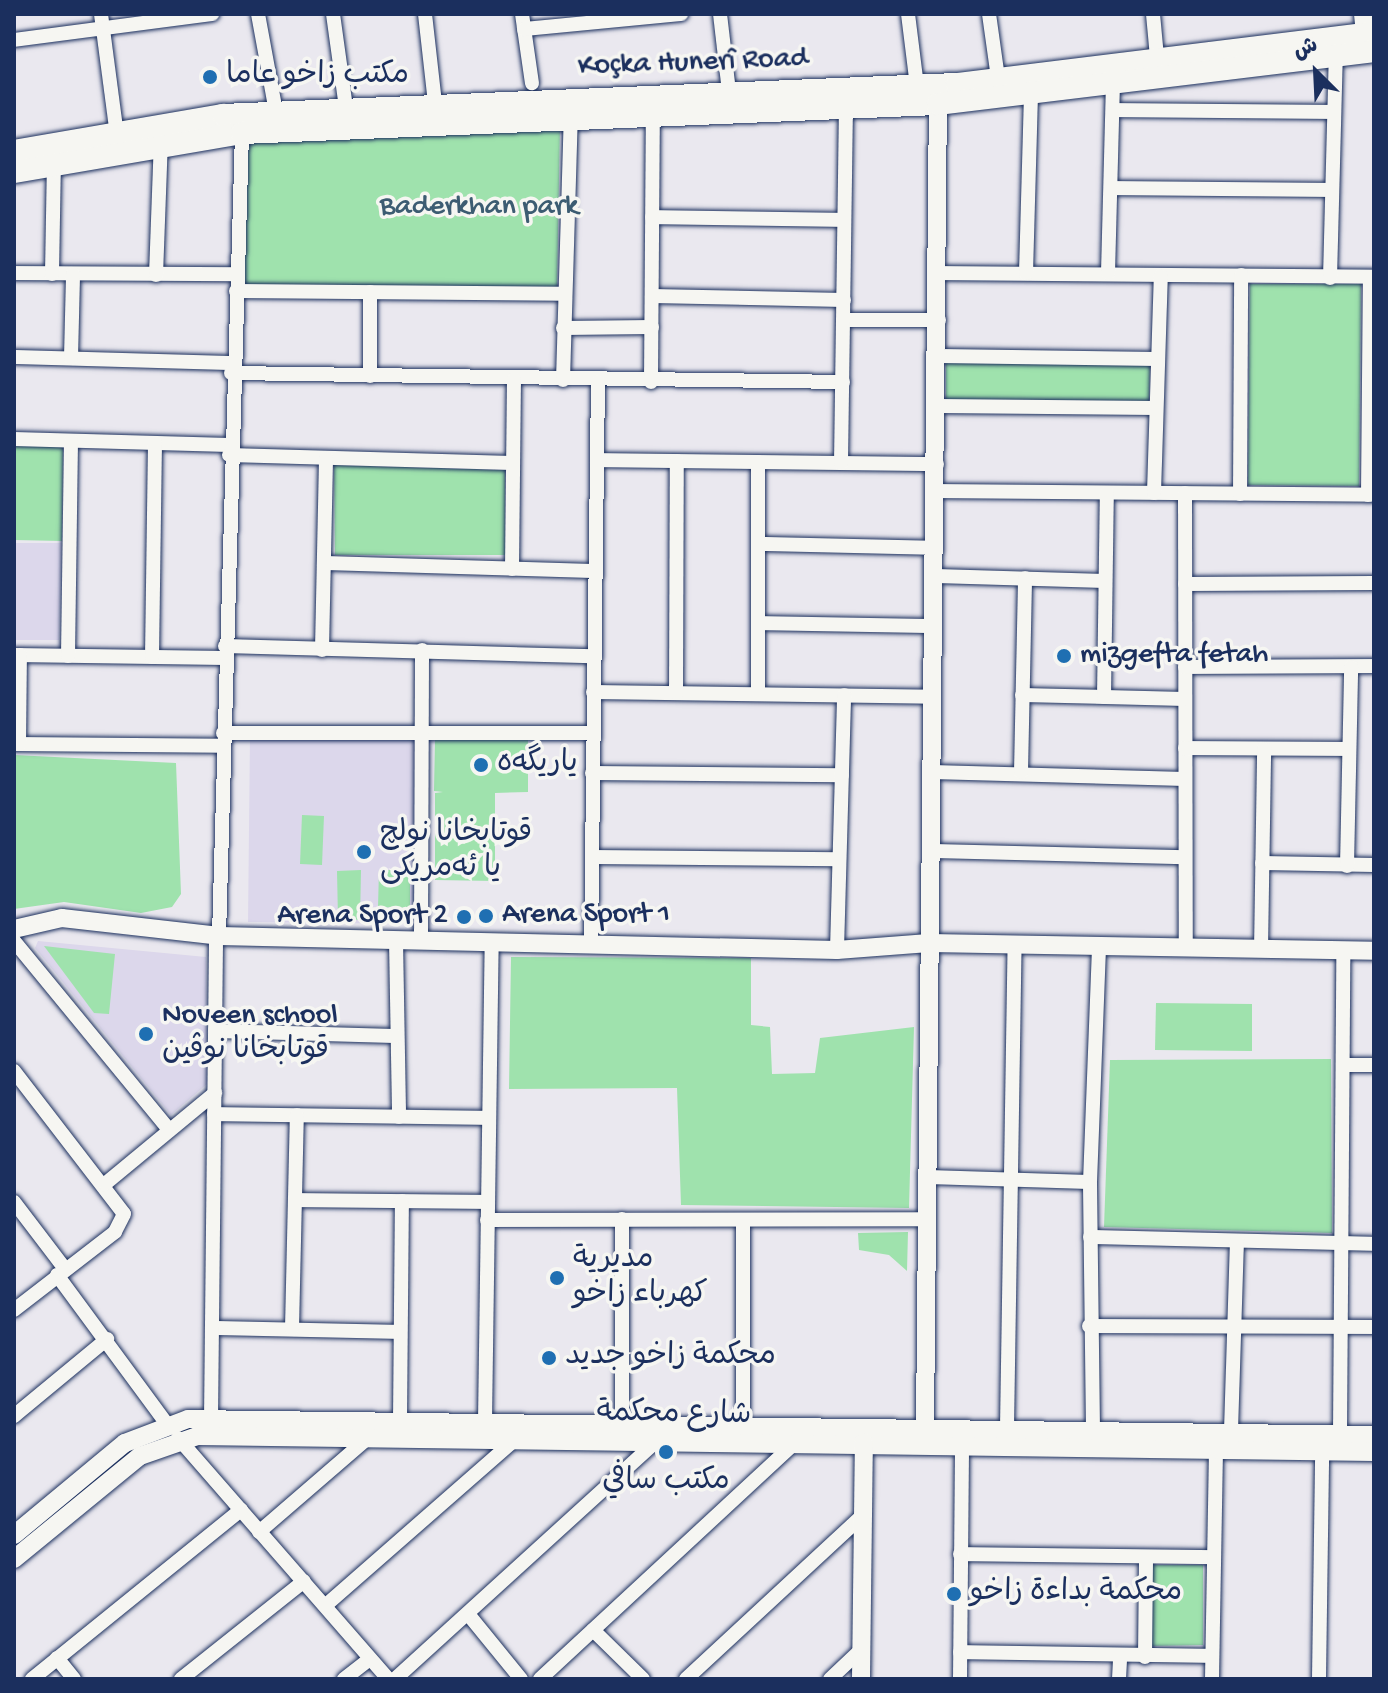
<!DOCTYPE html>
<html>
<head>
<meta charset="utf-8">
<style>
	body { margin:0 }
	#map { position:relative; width:1388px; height:1693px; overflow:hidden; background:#eae8ef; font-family:"Gochi Hand","Playpen Sans Arabic",sans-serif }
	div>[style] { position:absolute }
	.built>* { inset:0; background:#dcd7eb }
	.green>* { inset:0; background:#9fe2ad }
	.roads { filter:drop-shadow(0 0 2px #1b2f5e) drop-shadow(0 0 2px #1b2f5e) }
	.street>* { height:14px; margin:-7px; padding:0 7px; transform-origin:7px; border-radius:7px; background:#f6f6f2 }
	.secondary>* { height:18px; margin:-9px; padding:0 9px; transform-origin:9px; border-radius:9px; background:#f6f6f2 }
	.primary>* { height:22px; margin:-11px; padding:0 11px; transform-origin:11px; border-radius:11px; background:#f6f6f2 }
	.dots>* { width:22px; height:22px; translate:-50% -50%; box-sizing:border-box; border:4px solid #f6f6f2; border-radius:50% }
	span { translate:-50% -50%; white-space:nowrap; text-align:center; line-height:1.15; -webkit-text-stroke:7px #f6f6f2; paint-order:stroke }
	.street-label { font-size:30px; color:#1b2f5e }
	.poi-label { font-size:30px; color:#1b2f5e }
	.left { translate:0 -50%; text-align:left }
	.right { translate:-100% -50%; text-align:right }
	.park-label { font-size:30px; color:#3c5c72 }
	.frame { position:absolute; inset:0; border:16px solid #1b2f5e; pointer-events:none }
	.north { position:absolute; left:1276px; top:32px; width:80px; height:80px; -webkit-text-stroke:6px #f6f6f2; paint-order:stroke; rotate:336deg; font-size:22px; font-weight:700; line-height:32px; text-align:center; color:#1b2f5e }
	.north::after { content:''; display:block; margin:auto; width:28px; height:36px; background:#1b2f5e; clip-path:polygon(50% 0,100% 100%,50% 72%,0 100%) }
</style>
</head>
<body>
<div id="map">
	<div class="built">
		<div style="clip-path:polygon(14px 543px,61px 543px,59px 640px,14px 640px)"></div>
		<div style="clip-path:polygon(250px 736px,416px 737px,414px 924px,248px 922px)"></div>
		<div style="clip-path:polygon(38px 941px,206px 957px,207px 1084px,171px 1115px,35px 948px)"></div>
	</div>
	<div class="green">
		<div style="clip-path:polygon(560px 125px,557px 288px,241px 286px,249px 139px)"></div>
		<div style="clip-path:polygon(1250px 284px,1361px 284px,1359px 486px,1248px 485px)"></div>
		<div style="clip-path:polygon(946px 360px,1150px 364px,1149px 403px,946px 400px)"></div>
		<div style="clip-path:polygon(14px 446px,63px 446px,62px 541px,14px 540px)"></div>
		<div style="clip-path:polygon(334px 465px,505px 470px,505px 555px,335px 555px)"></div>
		<div style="clip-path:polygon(435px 739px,528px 739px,528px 792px,495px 793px,495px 881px,435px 880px,435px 793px,443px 792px,434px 791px)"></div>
		<div style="clip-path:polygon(14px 755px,176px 763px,181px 894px,172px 907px,141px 913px,64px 902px,14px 909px)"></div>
		<div style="clip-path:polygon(302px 815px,324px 816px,322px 865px,300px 864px)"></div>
		<div style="clip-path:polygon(361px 870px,360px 920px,338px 919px,337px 871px)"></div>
		<div style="clip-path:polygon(379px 870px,410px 870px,410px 908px,378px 907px)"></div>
		<div style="clip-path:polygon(44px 946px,115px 954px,109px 1014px,94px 1013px)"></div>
		<div style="clip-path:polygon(511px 957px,751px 958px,751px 1025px,770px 1027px,772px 1074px,815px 1073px,820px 1038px,914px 1027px,909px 1208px,681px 1205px,677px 1088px,509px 1089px)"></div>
		<div style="clip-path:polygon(1156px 1003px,1252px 1004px,1252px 1051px,1155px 1050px)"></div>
		<div style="clip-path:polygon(1331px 1059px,1332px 1233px,1104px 1227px,1110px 1060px)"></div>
		<div style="clip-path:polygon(908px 1232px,907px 1271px,889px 1255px,859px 1250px,858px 1233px)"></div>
		<div style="clip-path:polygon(1150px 1565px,1203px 1565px,1203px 1645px,1150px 1646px)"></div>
	</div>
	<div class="roads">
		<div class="street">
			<div style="left:101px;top:14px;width:115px;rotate:82.5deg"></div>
			<div style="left:258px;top:14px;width:100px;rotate:79.6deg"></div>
			<div style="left:333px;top:14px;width:95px;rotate:82.1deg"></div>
			<div style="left:425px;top:14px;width:90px;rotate:83.6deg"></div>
			<div style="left:522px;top:14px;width:70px;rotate:81.8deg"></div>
			<div style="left:720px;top:14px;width:79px;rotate:83.4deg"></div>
			<div style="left:908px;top:14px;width:73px;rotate:82.9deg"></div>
			<div style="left:989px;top:14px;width:65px;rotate:82deg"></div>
			<div style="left:1153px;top:14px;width:43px;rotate:84.7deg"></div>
			<div style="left:524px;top:29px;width:158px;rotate:-5.5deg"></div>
			<div style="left:14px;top:40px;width:200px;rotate:-7.5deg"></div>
			<div style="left:1113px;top:110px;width:218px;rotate:0.5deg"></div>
			<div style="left:1113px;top:188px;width:216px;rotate:0.5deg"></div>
			<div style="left:652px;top:217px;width:191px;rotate:0.9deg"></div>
			<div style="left:14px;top:273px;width:222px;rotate:0.3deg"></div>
			<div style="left:939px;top:273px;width:435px;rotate:0.5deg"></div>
			<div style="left:1026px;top:273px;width:180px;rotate:-88.4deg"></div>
			<div style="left:1108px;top:273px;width:190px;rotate:-88.5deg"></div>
			<div style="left:52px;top:274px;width:111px;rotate:-89deg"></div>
			<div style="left:156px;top:275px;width:134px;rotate:-87.9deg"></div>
			<div style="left:1330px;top:278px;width:224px;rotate:-88.5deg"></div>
			<div style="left:236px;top:291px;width:327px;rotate:0.5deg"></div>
			<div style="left:652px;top:296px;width:192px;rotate:1.2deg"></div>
			<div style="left:844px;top:320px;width:95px"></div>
			<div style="left:563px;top:328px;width:89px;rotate:-0.6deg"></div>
			<div style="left:940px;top:356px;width:217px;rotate:0.8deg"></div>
			<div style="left:14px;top:357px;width:217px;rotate:1.6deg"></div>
			<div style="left:71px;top:358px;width:84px;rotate:-88.6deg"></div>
			<div style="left:231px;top:373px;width:612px;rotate:0.84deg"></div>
			<div style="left:370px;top:376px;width:84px;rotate:-90deg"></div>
			<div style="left:563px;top:380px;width:262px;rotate:-88.3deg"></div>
			<div style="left:651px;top:382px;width:267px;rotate:-89.6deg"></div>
			<div style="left:939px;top:406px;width:217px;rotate:0.5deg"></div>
			<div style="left:14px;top:439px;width:215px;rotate:1.6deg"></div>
			<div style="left:229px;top:455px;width:283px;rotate:1.6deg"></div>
			<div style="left:597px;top:460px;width:340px;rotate:0.7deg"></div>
			<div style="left:841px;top:463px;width:355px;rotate:-89.2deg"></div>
			<div style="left:939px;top:491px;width:435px;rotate:0.5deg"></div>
			<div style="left:1154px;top:493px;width:217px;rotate:-88.2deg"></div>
			<div style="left:1185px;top:493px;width:456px;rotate:89.9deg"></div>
			<div style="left:1240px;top:494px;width:219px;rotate:-89.7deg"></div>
			<div style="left:1368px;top:495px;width:218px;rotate:-89.5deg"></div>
			<div style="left:762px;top:544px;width:173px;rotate:1.3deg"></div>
			<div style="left:324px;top:563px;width:270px;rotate:1.7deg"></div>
			<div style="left:512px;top:569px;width:189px;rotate:-89.4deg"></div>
			<div style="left:936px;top:576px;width:169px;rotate:1.7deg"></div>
			<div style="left:1185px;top:584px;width:189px;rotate:-0.3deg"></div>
			<div style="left:761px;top:623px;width:174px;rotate:1deg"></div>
			<div style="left:225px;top:646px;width:368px;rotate:1.6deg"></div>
			<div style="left:322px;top:650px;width:192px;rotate:-88.8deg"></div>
			<div style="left:14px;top:655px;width:211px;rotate:0.8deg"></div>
			<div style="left:68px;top:656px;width:215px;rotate:-89.2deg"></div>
			<div style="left:152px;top:657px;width:214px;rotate:-89.2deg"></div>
			<div style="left:1185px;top:667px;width:189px;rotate:-0.3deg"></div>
			<div style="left:593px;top:692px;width:341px;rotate:0.8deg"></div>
			<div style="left:676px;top:693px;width:232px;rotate:-89.8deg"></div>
			<div style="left:758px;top:694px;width:232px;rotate:-90deg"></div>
			<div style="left:1022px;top:695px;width:163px;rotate:1.4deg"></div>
			<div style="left:1104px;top:697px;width:204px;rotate:-89.2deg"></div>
			<div style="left:223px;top:733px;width:370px"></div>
			<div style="left:14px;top:744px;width:209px;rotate:0.5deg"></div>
			<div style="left:19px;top:744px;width:89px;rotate:-89.4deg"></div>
			<div style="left:1185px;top:748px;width:164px;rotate:0.3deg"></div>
			<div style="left:932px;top:772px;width:253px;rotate:1.6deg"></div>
			<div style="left:1021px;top:772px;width:194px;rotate:-88.8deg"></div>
			<div style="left:592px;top:773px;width:250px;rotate:0.5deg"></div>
			<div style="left:934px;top:851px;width:251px;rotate:1.4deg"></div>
			<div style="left:592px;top:857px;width:247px;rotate:0.5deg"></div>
			<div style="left:1262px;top:863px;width:112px;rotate:1deg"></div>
			<div style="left:1347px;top:866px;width:199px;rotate:-88.8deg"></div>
			<div style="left:219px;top:936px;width:803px;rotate:-88.36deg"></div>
			<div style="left:396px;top:940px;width:177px;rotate:89deg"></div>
			<div style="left:14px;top:941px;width:244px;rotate:50.6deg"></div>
			<div style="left:421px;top:941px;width:291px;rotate:-89.8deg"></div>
			<div style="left:591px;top:944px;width:562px;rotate:-89.29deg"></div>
			<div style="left:837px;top:950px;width:255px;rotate:-88.4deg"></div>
			<div style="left:1261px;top:950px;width:201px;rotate:-89.1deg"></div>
			<div style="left:215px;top:1031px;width:181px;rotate:1.6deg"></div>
			<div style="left:1343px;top:1065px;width:31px"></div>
			<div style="left:14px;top:1071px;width:180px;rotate:52.4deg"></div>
			<div style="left:124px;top:1214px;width:20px;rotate:117deg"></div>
			<div style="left:115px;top:1232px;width:128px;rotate:142.3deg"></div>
			<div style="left:214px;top:1114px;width:275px;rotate:0.8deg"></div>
			<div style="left:927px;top:1177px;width:163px;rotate:1.8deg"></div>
			<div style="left:105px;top:1184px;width:143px;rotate:-39.6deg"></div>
			<div style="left:295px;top:1200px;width:192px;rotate:0.6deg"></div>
			<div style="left:14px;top:1202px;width:84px;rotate:52.7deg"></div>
			<div style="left:622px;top:1219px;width:203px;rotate:90deg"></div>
			<div style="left:487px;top:1220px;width:440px;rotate:-0.1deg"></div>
			<div style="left:1090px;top:1237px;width:284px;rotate:1.4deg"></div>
			<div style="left:57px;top:1275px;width:184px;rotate:53.6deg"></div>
			<div style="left:1089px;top:1326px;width:285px;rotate:0.2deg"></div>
			<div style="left:212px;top:1328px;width:184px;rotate:1.2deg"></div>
			<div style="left:292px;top:1329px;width:214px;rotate:-88.7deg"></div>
			<div style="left:14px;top:1416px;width:121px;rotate:-39.6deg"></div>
			<div style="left:211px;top:1419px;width:483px;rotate:-89.4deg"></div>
			<div style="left:400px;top:1421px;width:220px;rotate:-89.5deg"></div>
			<div style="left:485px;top:1422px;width:480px;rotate:-89.2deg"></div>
			<div style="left:743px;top:1424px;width:204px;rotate:-90deg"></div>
			<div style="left:1007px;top:1428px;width:483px;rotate:-89.1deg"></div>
			<div style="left:1093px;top:1430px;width:248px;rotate:-90.7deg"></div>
			<div style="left:1090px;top:1182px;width:233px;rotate:-87.8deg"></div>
			<div style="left:1231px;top:1431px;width:190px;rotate:-88.2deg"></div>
			<div style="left:1340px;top:1434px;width:484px;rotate:-89.6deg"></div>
			<div style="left:178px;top:1438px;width:320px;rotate:48.9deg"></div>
			<div style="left:259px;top:1532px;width:145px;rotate:-40.8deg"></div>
			<div style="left:960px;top:1554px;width:253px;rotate:0.7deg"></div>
			<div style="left:326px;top:1605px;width:246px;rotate:-41.2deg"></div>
			<div style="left:468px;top:1614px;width:84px;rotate:50.8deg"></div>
			<div style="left:593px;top:1630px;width:70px;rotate:44.4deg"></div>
			<div style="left:960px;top:1652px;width:252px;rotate:0.9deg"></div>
			<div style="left:1145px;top:1657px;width:100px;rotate:-89.4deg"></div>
			<div style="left:57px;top:1658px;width:27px;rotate:51deg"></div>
			<div style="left:32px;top:1679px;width:269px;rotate:-39deg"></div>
			<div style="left:181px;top:1679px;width:157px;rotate:-38.5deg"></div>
			<div style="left:344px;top:1679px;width:31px;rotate:-38deg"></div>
			<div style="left:395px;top:1679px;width:349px;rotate:-42.3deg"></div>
			<div style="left:540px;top:1679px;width:343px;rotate:-42.8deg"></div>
			<div style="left:686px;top:1679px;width:241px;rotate:-42.8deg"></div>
			<div style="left:830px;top:1679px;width:45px;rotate:-43.2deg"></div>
			<div style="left:960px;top:1679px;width:232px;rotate:-89.5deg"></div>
			<div style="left:1119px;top:1679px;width:22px;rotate:-87deg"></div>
			<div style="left:1212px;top:1679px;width:229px;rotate:-89deg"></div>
			<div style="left:1319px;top:1679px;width:228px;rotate:-89.2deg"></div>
		</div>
		<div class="secondary">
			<div style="left:1363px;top:14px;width:20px;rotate:84deg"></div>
			<div style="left:14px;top:929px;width:49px;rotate:-12.9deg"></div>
			<div style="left:62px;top:918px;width:158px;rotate:6.5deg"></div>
			<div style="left:219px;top:936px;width:618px;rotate:1.3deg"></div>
			<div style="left:837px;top:950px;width:92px;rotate:-4.4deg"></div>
			<div style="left:929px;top:943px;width:445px;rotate:1deg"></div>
			<div style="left:925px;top:1426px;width:1322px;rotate:-89.44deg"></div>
			<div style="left:14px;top:1535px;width:144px;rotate:-39.7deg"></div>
			<div style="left:125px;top:1443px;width:67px;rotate:-20.9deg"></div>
			<div style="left:188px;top:1419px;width:1186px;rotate:0.77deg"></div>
			<div style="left:14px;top:1559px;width:163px;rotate:-39.3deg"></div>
			<div style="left:140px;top:1456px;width:60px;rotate:-19.3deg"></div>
			<div style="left:197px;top:1436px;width:1177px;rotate:0.78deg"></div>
			<div style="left:861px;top:1679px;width:237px;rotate:-89.3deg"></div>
		</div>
		<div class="primary">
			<div style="left:14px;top:151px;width:212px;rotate:-9.8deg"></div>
			<div style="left:223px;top:115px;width:735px;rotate:-2.42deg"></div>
			<div style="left:957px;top:84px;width:420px;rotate:-7deg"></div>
			<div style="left:14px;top:172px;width:231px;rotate:-9.7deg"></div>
			<div style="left:242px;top:133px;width:697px;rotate:-2.39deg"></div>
			<div style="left:938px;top:104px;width:439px;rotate:-6.9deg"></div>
		</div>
	</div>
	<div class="dots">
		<div style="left:210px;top:77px;background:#1f6fb2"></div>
		<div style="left:1064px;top:656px;background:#1f6fb2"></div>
		<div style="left:481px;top:765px;background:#1f6fb2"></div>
		<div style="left:364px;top:852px;background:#1f6fb2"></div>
		<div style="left:486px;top:916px;background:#1f6fb2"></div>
		<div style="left:464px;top:917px;background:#1f6fb2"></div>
		<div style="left:146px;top:1034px;background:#1f6fb2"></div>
		<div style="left:557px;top:1278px;background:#1f6fb2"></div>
		<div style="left:549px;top:1358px;background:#1f6fb2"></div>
		<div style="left:666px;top:1452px;background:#1f6fb2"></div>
		<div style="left:954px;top:1594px;background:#1f6fb2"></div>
	</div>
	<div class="street-label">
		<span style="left:693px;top:64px;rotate:-2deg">Koçka Hunerî Road</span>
		<span style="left:674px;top:1416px;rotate:1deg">شارع محكمة</span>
	</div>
	<div class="poi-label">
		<span class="left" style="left:226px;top:77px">مكتب زاخو عاما</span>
		<span class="left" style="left:1080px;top:656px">mizgefta fetah</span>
		<span class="left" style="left:497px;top:765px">یاریگه‌ه</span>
		<span class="left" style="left:380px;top:852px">قوتابخانا نولچ<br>يا ئەمريكى</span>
		<span class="left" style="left:502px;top:916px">Arena Sport 1</span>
		<span class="right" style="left:448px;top:917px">Arena Sport 2</span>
		<span class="left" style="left:162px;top:1034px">Noveen school<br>قوتابخانا نوڤين</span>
		<span class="left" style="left:573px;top:1278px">مديرية<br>كهرباء زاخو</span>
		<span class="left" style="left:565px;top:1358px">محكمة زاخو جديد</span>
		<span style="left:666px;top:1483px">مكتب سافي</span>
		<span class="left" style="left:970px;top:1594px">محكمة بداءة زاخو</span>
	</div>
	<div class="park-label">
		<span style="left:479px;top:208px">Baderkhan park</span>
	</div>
	<div class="frame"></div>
	<div class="north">ش</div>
</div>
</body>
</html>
